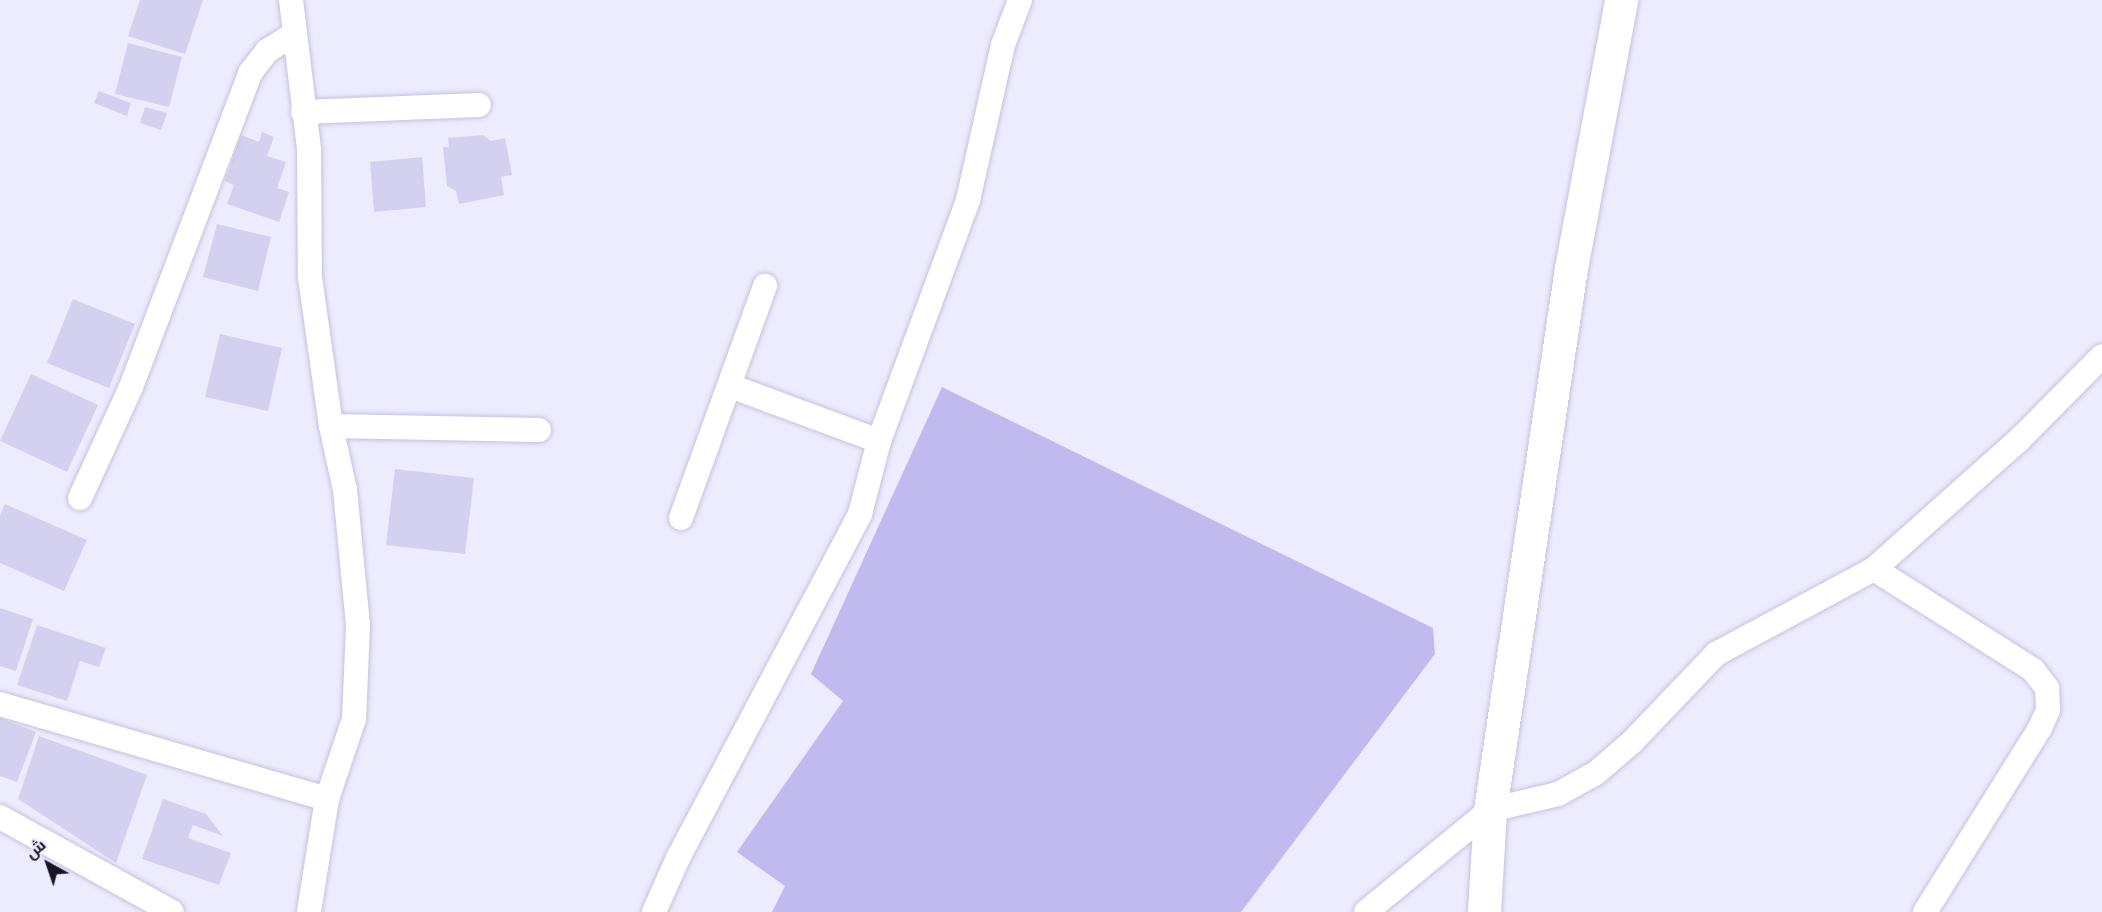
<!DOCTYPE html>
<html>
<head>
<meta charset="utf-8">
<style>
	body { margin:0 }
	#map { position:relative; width:2102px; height:912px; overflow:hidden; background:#edebfe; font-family:Overpass,Cairo,sans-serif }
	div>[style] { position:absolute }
	.green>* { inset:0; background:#c1baee }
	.building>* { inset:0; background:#d4d0ef }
	.roads { filter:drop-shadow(0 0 2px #c6c2e0) drop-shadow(0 0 2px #c6c2e0) }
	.street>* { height:24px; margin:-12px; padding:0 12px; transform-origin:12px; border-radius:12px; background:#fff }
	.secondary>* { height:33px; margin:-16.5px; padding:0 16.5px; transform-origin:16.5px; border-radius:16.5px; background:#fff }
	span { translate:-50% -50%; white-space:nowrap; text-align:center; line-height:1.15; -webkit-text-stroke:5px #edebfe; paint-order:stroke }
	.north { position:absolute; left:18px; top:834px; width:60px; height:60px; -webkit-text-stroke:4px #edebfe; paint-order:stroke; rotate:320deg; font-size:16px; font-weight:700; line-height:24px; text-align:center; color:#181621 }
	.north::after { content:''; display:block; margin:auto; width:21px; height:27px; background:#181621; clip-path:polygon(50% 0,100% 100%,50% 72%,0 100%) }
</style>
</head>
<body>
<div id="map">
	<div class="green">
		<div style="clip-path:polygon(942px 387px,1433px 628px,1435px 654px,1241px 912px,772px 912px,785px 886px,737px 852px,843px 701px,811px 674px)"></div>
	</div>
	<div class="building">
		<div style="clip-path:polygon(140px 0,203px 0,185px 54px,128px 36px)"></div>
		<div style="clip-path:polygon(128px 43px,182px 57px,169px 107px,115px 94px)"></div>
		<div style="clip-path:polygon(99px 91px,131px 103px,127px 116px,94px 103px)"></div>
		<div style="clip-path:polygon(145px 107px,167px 113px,161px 130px,140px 123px)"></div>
		<div style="clip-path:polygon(262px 132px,274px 137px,267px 156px,286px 162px,277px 188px,289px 192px,279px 222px,227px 204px,234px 185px,225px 181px,241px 135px,259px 142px)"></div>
		<div style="clip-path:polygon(483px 135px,491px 141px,505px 138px,512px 175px,501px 177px,504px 195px,459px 204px,456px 191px,447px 186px,443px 147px,449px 147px,448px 138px)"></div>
		<div style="clip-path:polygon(422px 157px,426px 207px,374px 212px,370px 162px)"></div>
		<div style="clip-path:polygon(217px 224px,271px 237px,258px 291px,203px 277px)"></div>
		<div style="clip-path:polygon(73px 299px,135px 324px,109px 388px,47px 363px)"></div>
		<div style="clip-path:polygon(220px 334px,282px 348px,268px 411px,205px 397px)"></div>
		<div style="clip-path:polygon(31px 374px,98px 405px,67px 472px,0 441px)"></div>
		<div style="clip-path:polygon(395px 469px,474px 478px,465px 554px,386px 545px)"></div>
		<div style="clip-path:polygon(5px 504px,87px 540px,64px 591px,0 563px,0 515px)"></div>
		<div style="clip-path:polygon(0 608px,33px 619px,16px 671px,0 666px)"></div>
		<div style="clip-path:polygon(37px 625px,106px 648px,99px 667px,80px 661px,67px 701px,17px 685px)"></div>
		<div style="clip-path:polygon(0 718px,36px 732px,17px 782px,0 776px)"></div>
		<div style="clip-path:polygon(39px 736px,147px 775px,116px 863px,18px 799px)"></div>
		<div style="clip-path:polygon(163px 799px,206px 814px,223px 836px,193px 825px,188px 838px,231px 853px,219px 885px,142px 859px)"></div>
	</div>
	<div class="roads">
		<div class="street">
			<div style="left:291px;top:0;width:150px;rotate:83.1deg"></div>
			<div style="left:309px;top:149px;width:128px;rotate:89.6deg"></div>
			<div style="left:310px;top:277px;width:150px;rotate:82deg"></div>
			<div style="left:331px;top:426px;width:66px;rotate:77.7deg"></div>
			<div style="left:345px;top:490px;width:136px;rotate:84.5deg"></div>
			<div style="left:358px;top:625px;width:94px;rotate:92.4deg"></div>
			<div style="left:354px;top:719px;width:84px;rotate:108.6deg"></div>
			<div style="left:327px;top:799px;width:114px;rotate:99.1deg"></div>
			<div style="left:303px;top:112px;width:176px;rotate:-2.3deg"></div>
			<div style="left:730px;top:386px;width:159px;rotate:20.3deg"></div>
			<div style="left:331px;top:426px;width:208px;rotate:1.1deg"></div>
			<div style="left:80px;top:498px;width:122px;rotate:-65.3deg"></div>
			<div style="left:131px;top:387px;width:336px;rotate:-69.2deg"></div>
			<div style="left:250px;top:73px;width:28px;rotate:-52deg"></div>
			<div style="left:267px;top:51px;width:31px;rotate:-32deg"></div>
			<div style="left:681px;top:518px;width:247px;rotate:-70.1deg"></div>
			<div style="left:1874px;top:569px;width:188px;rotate:32.4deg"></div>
			<div style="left:2033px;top:670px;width:23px;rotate:52deg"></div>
			<div style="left:2047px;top:688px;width:22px;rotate:87deg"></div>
			<div style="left:2048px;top:710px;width:20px;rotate:114deg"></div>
			<div style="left:2040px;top:728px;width:217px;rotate:122deg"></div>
			<div style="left:0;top:704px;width:341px;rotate:16.2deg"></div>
			<div style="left:0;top:817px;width:196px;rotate:28.9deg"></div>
			<div style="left:654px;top:912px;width:59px;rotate:-66deg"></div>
			<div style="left:678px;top:858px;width:389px;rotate:-62.1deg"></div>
			<div style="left:860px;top:514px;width:75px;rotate:-75.4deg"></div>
			<div style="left:879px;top:441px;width:257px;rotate:-69.7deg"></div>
			<div style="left:968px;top:200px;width:159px;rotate:-77.3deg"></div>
			<div style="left:1003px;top:45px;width:48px;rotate:-69.3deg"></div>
			<div style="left:1366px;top:912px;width:161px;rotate:-39.4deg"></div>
			<div style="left:1490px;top:810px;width:70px;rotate:-13.2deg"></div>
			<div style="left:1558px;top:794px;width:43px;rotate:-28.9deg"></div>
			<div style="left:1596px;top:773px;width:48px;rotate:-40.7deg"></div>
			<div style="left:1632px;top:742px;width:122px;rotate:-46.3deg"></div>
			<div style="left:1716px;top:654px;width:179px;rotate:-28.3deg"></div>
			<div style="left:1874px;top:569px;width:194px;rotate:-41.7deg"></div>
			<div style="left:2019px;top:440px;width:118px;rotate:-45.3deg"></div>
		</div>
		<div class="secondary">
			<div style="left:1484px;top:912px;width:102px;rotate:-86.6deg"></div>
			<div style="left:1490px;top:810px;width:548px;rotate:-81.5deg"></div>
			<div style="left:1571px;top:268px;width:273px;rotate:-79.4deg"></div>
		</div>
	</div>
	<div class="north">ش</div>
</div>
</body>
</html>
